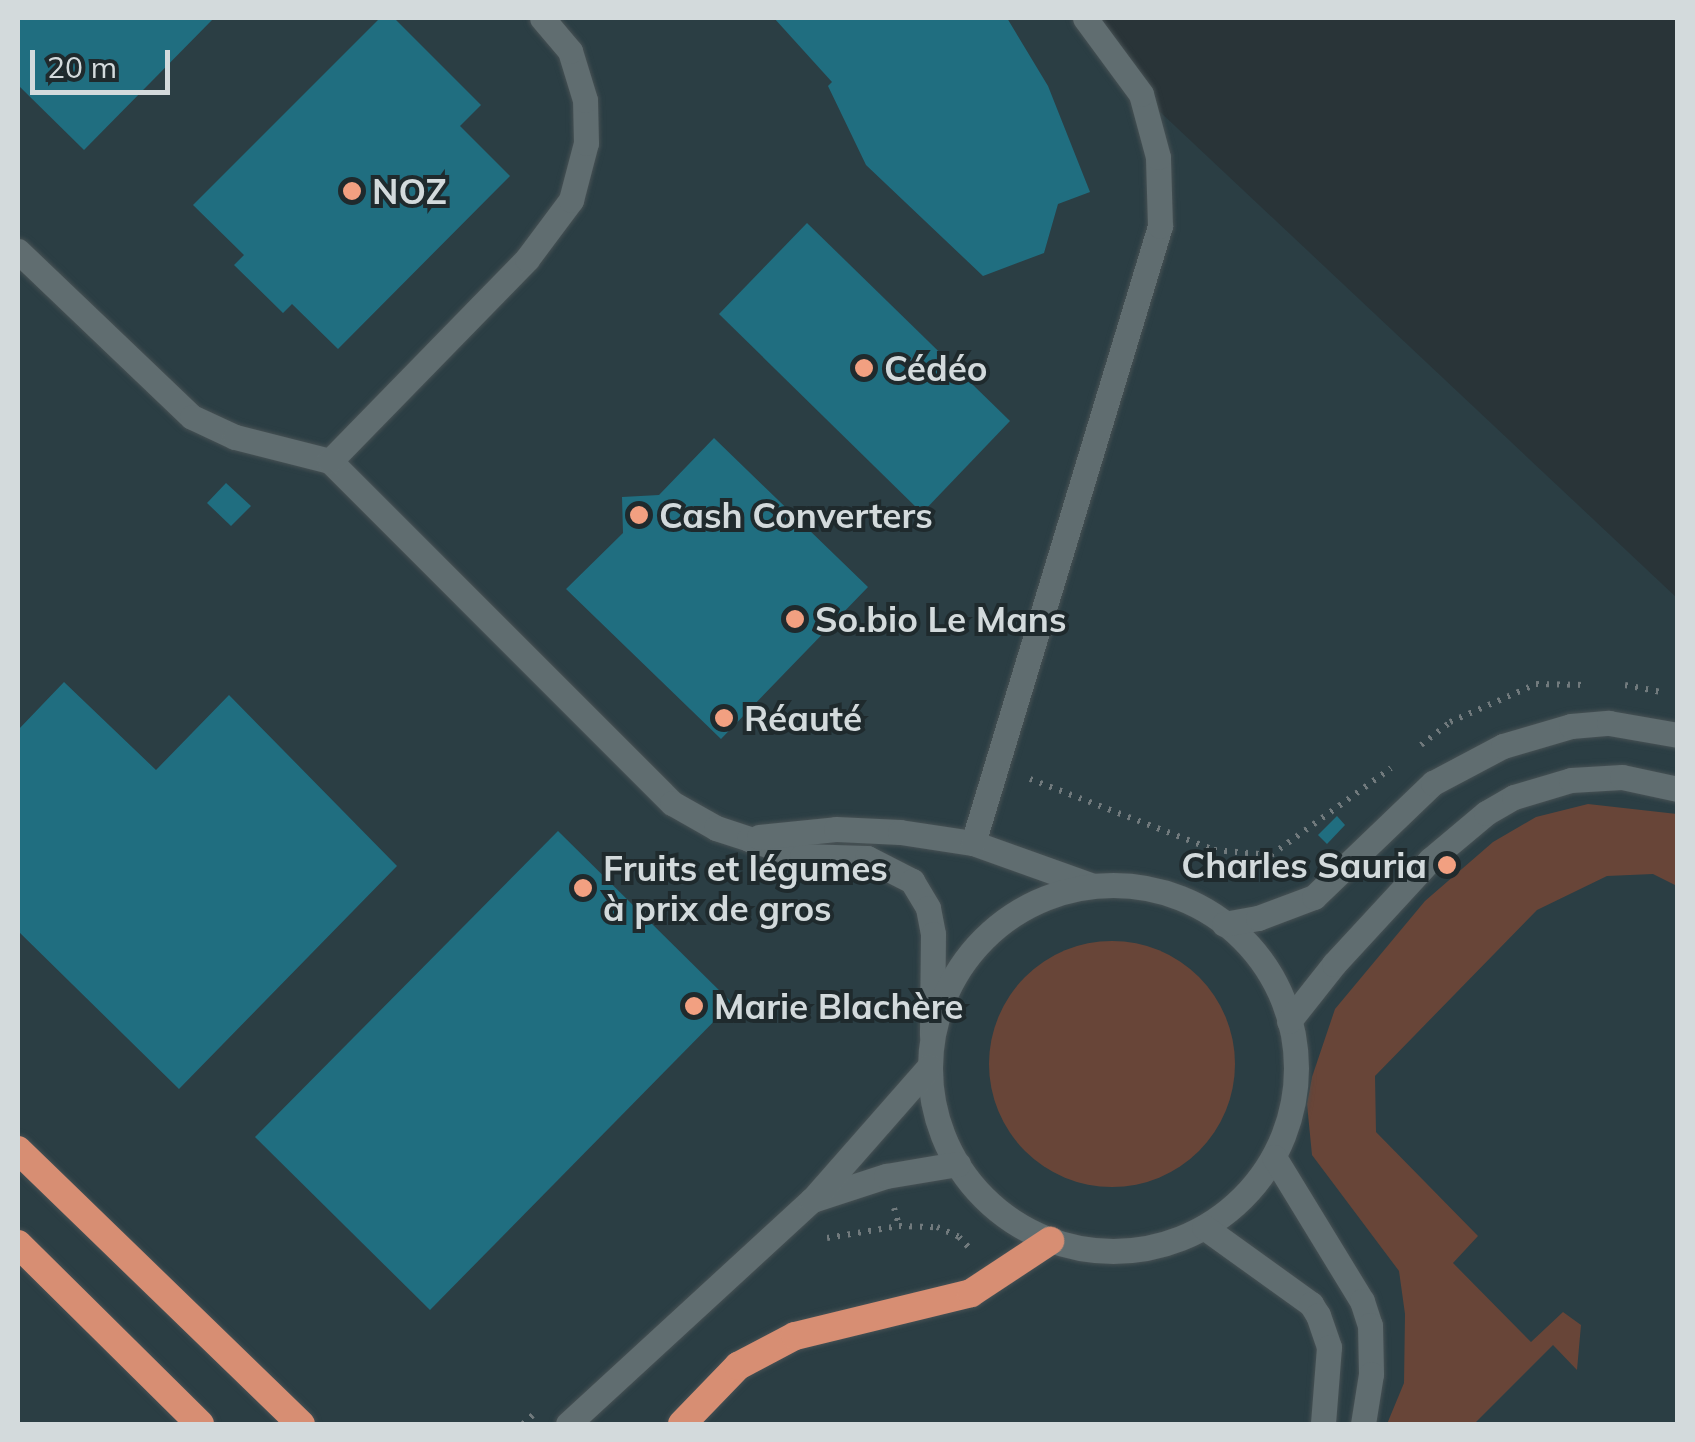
<!DOCTYPE html>
<html>
<head>
<meta charset="utf-8">
<style>
	body { margin:0 }
	#map { position:relative; width:1695px; height:1442px; overflow:hidden; background:#293438; font-family:Mulish,sans-serif }
	div>[style] { position:absolute }
	.built>* { inset:0; background:#2b3e44 }
	.green>* { inset:0; background:#684538 }
	.round { border-radius:50% }
	.building>* { inset:0; background:#206e80 }
	.path>* { height:6px; margin-top:-3px; transform-origin:0; background:repeating-linear-gradient(90deg,#717a7d 0 2.5px,transparent 0 10.5px) }
	.roads { filter:drop-shadow(0 0 2px #475154) drop-shadow(0 0 2px #475154) }
	.minor>* { height:25px; margin:-12.5px; padding:0 12.5px; transform-origin:12.5px; border-radius:12.5px; background:#606d70 }
	.minor>.ring { margin:-12.5px; padding:0; box-sizing:content-box; background:none; border:25px solid #606d70; border-radius:50% }
	.trunk>* { height:28px; margin:-14px; padding:0 14px; transform-origin:14px; border-radius:14px; background:#d78e73 }
	.dots>* { width:28px; height:28px; translate:-50% -50%; box-sizing:border-box; border:5px solid #1f2a2d; border-radius:50% }
	span { translate:-50% -50%; white-space:nowrap; text-align:center; line-height:1.15; -webkit-text-stroke:8px #1f2a2d; paint-order:stroke }
	.poi-label { font-size:35px; color:#d3dadc; font-weight:700 }
	.left { translate:0 -50%; text-align:left }
	.right { translate:-100% -50%; text-align:right }
	.frame { position:absolute; inset:0; border:20px solid #d3dadc; pointer-events:none }
	.scale { position:absolute; left:30px; top:50px; width:140px; height:45px; box-sizing:border-box; border:5px solid #d3dadc; border-top:0; padding-left:12px; font-size:30px; line-height:35px; white-space:nowrap; color:#d3dadc; -webkit-text-stroke:8px #1f2a2d; paint-order:stroke }
</style>
</head>
<body>
<div id="map">
	<div class="built">
		<div style="clip-path:polygon(18px 18px,1085px 18px,1141px 94px,1677px 598px,1677px 1424px,18px 1424px)"></div>
	</div>
	<div class="green">
		<div style="clip-path:polygon(1588px 804px,1677px 814px,1677px 886px,1653px 874px,1607px 876px,1537px 910px,1375px 1076px,1376px 1132px,1478px 1236px,1453px 1263px,1531px 1342px,1563px 1312px,1581px 1325px,1577px 1370px,1553px 1345px,1474px 1424px,1387px 1424px,1404px 1383px,1405px 1314px,1399px 1271px,1312px 1155px,1307px 1104px,1312px 1077px,1335px 1009px,1425px 901px,1493px 842px,1536px 817px)"></div>
		<div class="round" style="left:989px;top:941px;width:246px;height:246px"></div>
	</div>
	<div class="building">
		<div style="clip-path:polygon(18px 18px,214px 18px,84px 150px,18px 85px)"></div>
		<div style="clip-path:polygon(380px 18px,394px 18px,481px 105px,460px 126px,510px 176px,338px 349px,292px 304px,283px 313px,234px 265px,244px 255px,193px 205px)"></div>
		<div style="clip-path:polygon(774px 18px,1007px 18px,1048px 86px,1090px 192px,1058px 204px,1044px 253px,983px 276px,866px 165px,828px 86px,832px 82px)"></div>
		<div style="clip-path:polygon(807px 223px,1010px 421px,922px 513px,719px 314px)"></div>
		<div style="clip-path:polygon(714px 438px,868px 587px,721px 739px,566px 589px,623px 533px,622px 497px,659px 495px)"></div>
		<div style="clip-path:polygon(226px 483px,251px 506px,231px 526px,207px 503px)"></div>
		<div style="clip-path:polygon(64px 682px,156px 770px,229px 695px,397px 866px,179px 1089px,18px 931px,18px 730px)"></div>
		<div style="clip-path:polygon(1337px 816px,1345px 825px,1327px 844px,1318px 835px)"></div>
		<div style="clip-path:polygon(558px 831px,732px 1003px,430px 1310px,255px 1137px)"></div>
	</div>
	<div class="path">
		<div style="left:1625px;top:685px;width:38px;rotate:11deg"></div>
		<div style="left:1421px;top:745px;width:37px;rotate:-38deg"></div>
		<div style="left:1450px;top:722px;width:94px;rotate:-23.8deg"></div>
		<div style="left:1536px;top:684px;width:51px;rotate:1.1deg"></div>
		<div style="left:1030px;top:779px;width:197px;rotate:21.1deg"></div>
		<div style="left:1214px;top:850px;width:57px;rotate:5deg"></div>
		<div style="left:1271px;top:855px;width:148px;rotate:-35.9deg"></div>
		<div style="left:894px;top:1208px;width:19px;rotate:74deg"></div>
		<div style="left:827px;top:1238px;width:73px;rotate:-9.5deg"></div>
		<div style="left:899px;top:1226px;width:38px;rotate:2deg"></div>
		<div style="left:937px;top:1227px;width:24px;rotate:24deg"></div>
		<div style="left:959px;top:1237px;width:18px;rotate:47deg"></div>
		<div style="left:523px;top:1424px;width:13px;rotate:-42deg"></div>
	</div>
	<div class="roads">
		<div class="minor">
			<div style="left:18px;top:251px;width:240px;rotate:43.7deg"></div>
			<div style="left:192px;top:417px;width:47px;rotate:24.9deg"></div>
			<div style="left:235px;top:437px;width:98px;rotate:14.2deg"></div>
			<div style="left:330px;top:461px;width:484px;rotate:45deg"></div>
			<div style="left:672px;top:803px;width:51px;rotate:29.6deg"></div>
			<div style="left:716px;top:828px;width:35px;rotate:18deg"></div>
			<div style="left:749px;top:839px;width:56px;rotate:17.8deg"></div>
			<div style="left:802px;top:856px;width:65px;rotate:1.8deg"></div>
			<div style="left:867px;top:858px;width:51px;rotate:27.1deg"></div>
			<div style="left:912px;top:881px;width:31px;rotate:59deg"></div>
			<div style="left:928px;top:908px;width:26px;rotate:79deg"></div>
			<div style="left:933px;top:934px;width:101px;rotate:90.6deg"></div>
			<div style="left:330px;top:461px;width:282px;rotate:-45.7deg"></div>
			<div style="left:527px;top:259px;width:74px;rotate:-53.3deg"></div>
			<div style="left:571px;top:200px;width:59px;rotate:-75.3deg"></div>
			<div style="left:586px;top:143px;width:43px;rotate:-91.3deg"></div>
			<div style="left:585px;top:100px;width:51px;rotate:-107deg"></div>
			<div style="left:570px;top:51px;width:43px;rotate:-130.3deg"></div>
			<div style="left:759px;top:837px;width:77px;rotate:-5.9deg"></div>
			<div style="left:836px;top:829px;width:64px;rotate:2.7deg"></div>
			<div style="left:900px;top:832px;width:74px;rotate:8.6deg"></div>
			<div style="left:973px;top:843px;width:127px;rotate:19.7deg"></div>
			<div style="left:973px;top:843px;width:645px;rotate:-73.14deg"></div>
			<div style="left:1160px;top:226px;width:69px;rotate:-91.7deg"></div>
			<div style="left:1158px;top:157px;width:65px;rotate:-105.1deg"></div>
			<div style="left:1141px;top:94px;width:94px;rotate:-126.4deg"></div>
			<div class="ring" style="left:930px;top:885px;width:341px;height:341px"></div>
			<div style="left:1224px;top:924px;width:35px;rotate:-10deg"></div>
			<div style="left:1258px;top:918px;width:60px;rotate:-20.6deg"></div>
			<div style="left:1314px;top:897px;width:165px;rotate:-43.8deg"></div>
			<div style="left:1433px;top:783px;width:79px;rotate:-27.9deg"></div>
			<div style="left:1503px;top:746px;width:71px;rotate:-16.4deg"></div>
			<div style="left:1571px;top:726px;width:38px;rotate:-5deg"></div>
			<div style="left:1609px;top:723px;width:70px;rotate:9.9deg"></div>
			<div style="left:1289px;top:1021px;width:73px;rotate:-51.7deg"></div>
			<div style="left:1334px;top:964px;width:142px;rotate:-47.3deg"></div>
			<div style="left:1430px;top:860px;width:73px;rotate:-40deg"></div>
			<div style="left:1486px;top:813px;width:32px;rotate:-30deg"></div>
			<div style="left:1514px;top:797px;width:59px;rotate:-16.6deg"></div>
			<div style="left:1571px;top:780px;width:51px;rotate:-3.4deg"></div>
			<div style="left:1622px;top:777px;width:57px;rotate:12.1deg"></div>
			<div style="left:1274px;top:1157px;width:169px;rotate:58.6deg"></div>
			<div style="left:1362px;top:1301px;width:25px;rotate:72deg"></div>
			<div style="left:1370px;top:1325px;width:49px;rotate:88.8deg"></div>
			<div style="left:1371px;top:1374px;width:51px;rotate:99.1deg"></div>
			<div style="left:812px;top:1200px;width:78px;rotate:-18deg"></div>
			<div style="left:886px;top:1176px;width:73px;rotate:-9.5deg"></div>
			<div style="left:1204px;top:1227px;width:132px;rotate:35.7deg"></div>
			<div style="left:1311px;top:1304px;width:13px;rotate:58deg"></div>
			<div style="left:1318px;top:1315px;width:34px;rotate:71deg"></div>
			<div style="left:1329px;top:1347px;width:77px;rotate:94.5deg"></div>
			<div style="left:568px;top:1424px;width:331px;rotate:-42.6deg"></div>
			<div style="left:812px;top:1200px;width:177px;rotate:-48.7deg"></div>
		</div>
		<div class="trunk">
			<div style="left:18px;top:1150px;width:394px;rotate:44.1deg"></div>
			<div style="left:18px;top:1244px;width:256px;rotate:44.7deg"></div>
			<div style="left:682px;top:1424px;width:81px;rotate:-46deg"></div>
			<div style="left:738px;top:1366px;width:64px;rotate:-27.8deg"></div>
			<div style="left:795px;top:1336px;width:181px;rotate:-13.7deg"></div>
			<div style="left:971px;top:1293px;width:95px;rotate:-33.4deg"></div>
		</div>
	</div>
	<div class="dots">
		<div style="left:352px;top:191px;background:#f2a081"></div>
		<div style="left:864px;top:368px;background:#f2a081"></div>
		<div style="left:639px;top:515px;background:#f2a081"></div>
		<div style="left:795px;top:619px;background:#f2a081"></div>
		<div style="left:724px;top:718px;background:#f2a081"></div>
		<div style="left:1447px;top:865px;background:#f2a081"></div>
		<div style="left:583px;top:888px;background:#f2a081"></div>
		<div style="left:694px;top:1006px;background:#f2a081"></div>
	</div>
	<div class="poi-label">
		<span class="left" style="left:372px;top:191px">NOZ</span>
		<span class="left" style="left:884px;top:368px">Cédéo</span>
		<span class="left" style="left:659px;top:515px">Cash Converters</span>
		<span class="left" style="left:815px;top:619px">So.bio Le Mans</span>
		<span class="left" style="left:744px;top:718px">Réauté</span>
		<span class="right" style="left:1427px;top:865px">Charles Sauria</span>
		<span class="left" style="left:603px;top:888px">Fruits et légumes<br>à prix de gros</span>
		<span class="left" style="left:714px;top:1006px">Marie Blachère</span>
	</div>
	<div class="frame"></div>
	<div class="scale">20 m</div>
</div>
</body>
</html>
